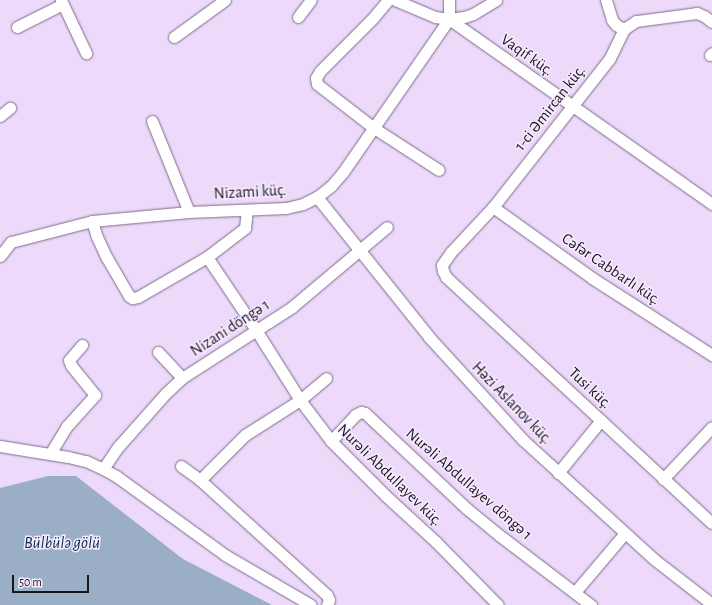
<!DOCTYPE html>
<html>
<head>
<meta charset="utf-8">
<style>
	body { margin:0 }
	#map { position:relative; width:712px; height:605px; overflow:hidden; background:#eddafb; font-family:"Alegreya Sans",sans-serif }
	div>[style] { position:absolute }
	.water>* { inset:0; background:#9aafc6 }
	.roads { filter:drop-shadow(0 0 1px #7d6c89) drop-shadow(0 0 1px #7d6c89) }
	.street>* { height:11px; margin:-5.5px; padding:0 5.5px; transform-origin:5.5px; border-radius:5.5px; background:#fff }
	span { translate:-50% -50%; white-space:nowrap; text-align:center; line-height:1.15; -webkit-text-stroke:3px #f6ebff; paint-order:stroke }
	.street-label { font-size:16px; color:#1b1520 }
	.water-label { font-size:17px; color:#092b4b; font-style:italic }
	.scale { position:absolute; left:12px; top:575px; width:77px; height:18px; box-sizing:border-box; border:2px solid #1b1520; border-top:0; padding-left:5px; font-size:12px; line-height:14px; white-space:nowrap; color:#1b1520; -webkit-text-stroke:3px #f6ebff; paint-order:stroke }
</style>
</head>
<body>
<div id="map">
	<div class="water">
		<div style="clip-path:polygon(48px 476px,76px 476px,183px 559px,272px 605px,0 605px,0 488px)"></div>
	</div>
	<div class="roads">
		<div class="street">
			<div style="left:61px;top:0;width:59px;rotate:64.7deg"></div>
			<div style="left:388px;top:0;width:23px;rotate:130deg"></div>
			<div style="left:373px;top:18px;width:75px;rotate:135deg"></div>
			<div style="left:320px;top:71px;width:8px;rotate:120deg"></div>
			<div style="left:316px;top:78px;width:6px;rotate:81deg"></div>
			<div style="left:317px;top:84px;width:72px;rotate:37.7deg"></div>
			<div style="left:374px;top:128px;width:77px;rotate:32.9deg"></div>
			<div style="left:395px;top:0;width:43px;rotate:23deg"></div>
			<div style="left:435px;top:17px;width:14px;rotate:8deg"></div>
			<div style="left:449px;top:19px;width:15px;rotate:-8deg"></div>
			<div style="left:464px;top:17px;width:9px;rotate:-18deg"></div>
			<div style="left:473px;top:14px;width:27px;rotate:-31deg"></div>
			<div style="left:606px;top:0;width:21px;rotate:73deg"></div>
			<div style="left:612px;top:20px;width:6px;rotate:51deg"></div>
			<div style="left:616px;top:25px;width:9px;rotate:27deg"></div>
			<div style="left:298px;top:17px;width:21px;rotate:-53deg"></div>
			<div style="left:449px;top:19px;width:322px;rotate:35.1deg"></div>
			<div style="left:712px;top:22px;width:10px;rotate:-143deg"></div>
			<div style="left:704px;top:16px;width:8px;rotate:-157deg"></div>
			<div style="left:697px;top:13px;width:62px;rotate:172.5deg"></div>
			<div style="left:636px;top:21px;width:14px;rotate:146deg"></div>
			<div style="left:624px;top:29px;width:32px;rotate:116deg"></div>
			<div style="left:610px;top:58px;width:189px;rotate:128.1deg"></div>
			<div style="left:493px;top:207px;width:62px;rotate:133deg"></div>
			<div style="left:451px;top:252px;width:16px;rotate:125deg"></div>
			<div style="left:442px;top:265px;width:6px;rotate:81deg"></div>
			<div style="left:443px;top:271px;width:7px;rotate:63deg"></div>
			<div style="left:446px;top:277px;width:362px;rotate:42.8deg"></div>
			<div style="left:17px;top:27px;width:51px;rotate:-26.6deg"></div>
			<div style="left:174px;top:37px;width:63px;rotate:-36deg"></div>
			<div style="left:710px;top:55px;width:3px;rotate:-45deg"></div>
			<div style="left:0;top:116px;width:13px;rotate:-39deg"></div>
			<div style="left:152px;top:121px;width:98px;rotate:67.9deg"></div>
			<div style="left:317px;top:197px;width:179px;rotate:51.3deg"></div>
			<div style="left:429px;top:337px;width:139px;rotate:47.6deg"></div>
			<div style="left:523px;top:440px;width:178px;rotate:42.3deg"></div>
			<div style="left:655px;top:560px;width:72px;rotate:37.7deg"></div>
			<div style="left:493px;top:207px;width:122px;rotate:35.6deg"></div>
			<div style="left:592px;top:278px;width:143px;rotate:32.7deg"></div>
			<div style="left:92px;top:221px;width:17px;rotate:73deg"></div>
			<div style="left:97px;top:237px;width:23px;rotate:65deg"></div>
			<div style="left:107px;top:258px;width:44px;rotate:59.9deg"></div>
			<div style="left:129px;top:296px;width:4px;rotate:34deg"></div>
			<div style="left:132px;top:298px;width:6px;rotate:-9deg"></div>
			<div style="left:138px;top:297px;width:80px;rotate:-30.1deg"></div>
			<div style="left:207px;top:257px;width:48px;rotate:-37.3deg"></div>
			<div style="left:245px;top:228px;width:18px;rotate:-84deg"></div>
			<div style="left:0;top:256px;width:18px;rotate:-52deg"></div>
			<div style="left:11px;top:242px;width:84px;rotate:-14.5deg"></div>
			<div style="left:92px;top:221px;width:97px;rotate:-5.3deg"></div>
			<div style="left:189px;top:212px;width:97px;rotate:-2.4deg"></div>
			<div style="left:286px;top:208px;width:17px;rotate:-13deg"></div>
			<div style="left:303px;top:204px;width:16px;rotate:-27deg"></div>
			<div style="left:317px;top:197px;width:18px;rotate:-38deg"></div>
			<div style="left:331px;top:186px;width:18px;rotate:-49deg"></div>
			<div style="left:343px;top:172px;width:186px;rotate:-55.3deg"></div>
			<div style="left:449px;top:19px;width:19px;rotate:-90deg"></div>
			<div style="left:207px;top:257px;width:88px;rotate:56.1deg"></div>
			<div style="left:256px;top:330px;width:83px;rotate:57.8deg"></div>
			<div style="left:300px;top:400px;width:51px;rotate:52.9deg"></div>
			<div style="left:331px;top:441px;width:78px;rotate:45deg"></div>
			<div style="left:386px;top:496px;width:68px;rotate:42.6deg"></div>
			<div style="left:436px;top:542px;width:88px;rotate:45.5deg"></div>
			<div style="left:158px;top:352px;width:35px;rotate:47deg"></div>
			<div style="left:331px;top:441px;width:35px;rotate:-47deg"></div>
			<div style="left:355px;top:415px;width:7px;rotate:-27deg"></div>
			<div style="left:361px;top:412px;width:4px;rotate:14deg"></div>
			<div style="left:365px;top:413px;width:139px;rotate:43.2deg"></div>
			<div style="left:466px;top:508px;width:43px;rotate:39.3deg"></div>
			<div style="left:499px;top:535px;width:116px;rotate:37.3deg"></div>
			<div style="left:0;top:446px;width:69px;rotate:9.2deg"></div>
			<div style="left:68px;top:457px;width:18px;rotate:13deg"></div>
			<div style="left:86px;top:461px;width:19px;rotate:25deg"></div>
			<div style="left:103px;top:469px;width:15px;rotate:28deg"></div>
			<div style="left:116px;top:476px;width:135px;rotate:35.9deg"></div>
			<div style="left:225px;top:555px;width:99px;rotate:30.2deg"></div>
			<div style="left:50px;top:454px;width:33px;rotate:-59deg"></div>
			<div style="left:67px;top:426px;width:42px;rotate:-47.9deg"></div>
			<div style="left:95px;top:395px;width:38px;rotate:-129deg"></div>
			<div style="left:71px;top:365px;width:5px;rotate:-112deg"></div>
			<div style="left:69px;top:360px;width:20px;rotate:-49deg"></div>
			<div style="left:181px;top:466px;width:24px;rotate:36deg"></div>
			<div style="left:200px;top:480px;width:171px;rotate:42.2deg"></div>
			<div style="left:327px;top:595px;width:5px;rotate:68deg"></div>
			<div style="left:329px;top:600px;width:5px;rotate:112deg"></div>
			<div style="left:103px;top:469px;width:27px;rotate:-56deg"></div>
			<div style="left:118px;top:447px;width:72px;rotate:-48.4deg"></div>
			<div style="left:166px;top:393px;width:22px;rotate:-43deg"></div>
			<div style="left:182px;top:378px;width:131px;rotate:-32.8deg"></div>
			<div style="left:292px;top:307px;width:124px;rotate:-40.1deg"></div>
			<div style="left:558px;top:473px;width:68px;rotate:-50.9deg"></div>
			<div style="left:663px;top:479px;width:71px;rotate:-46.7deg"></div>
			<div style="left:200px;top:480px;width:64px;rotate:-45deg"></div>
			<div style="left:245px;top:435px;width:65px;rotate:-32.5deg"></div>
			<div style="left:300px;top:400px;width:34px;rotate:-40deg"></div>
			<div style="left:575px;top:592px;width:77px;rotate:-49.7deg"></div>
		</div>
	</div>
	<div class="street-label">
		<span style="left:527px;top:55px;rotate:35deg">Vaqif küç.</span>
		<span style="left:550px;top:108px;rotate:-52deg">1-ci Əmircan küç.</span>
		<span style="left:250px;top:192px;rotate:-3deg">Nizami küç.</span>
		<span style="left:611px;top:269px;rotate:34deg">Cəfər Cabbarlı küç.</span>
		<span style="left:230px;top:328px;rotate:-33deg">Nizani döngə 1</span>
		<span style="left:590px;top:388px;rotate:43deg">Tusi küç.</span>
		<span style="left:512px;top:403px;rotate:46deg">Həzi Aslanov küç.</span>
		<span style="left:390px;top:475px;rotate:44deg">Nurəli Abdullayev küç.</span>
		<span style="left:469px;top:484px;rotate:41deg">Nurəli Abdullayev döngə 1</span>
	</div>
	<div class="water-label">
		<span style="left:62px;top:543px">Bülbülə gölü</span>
	</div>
	<div class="scale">50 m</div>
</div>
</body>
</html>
